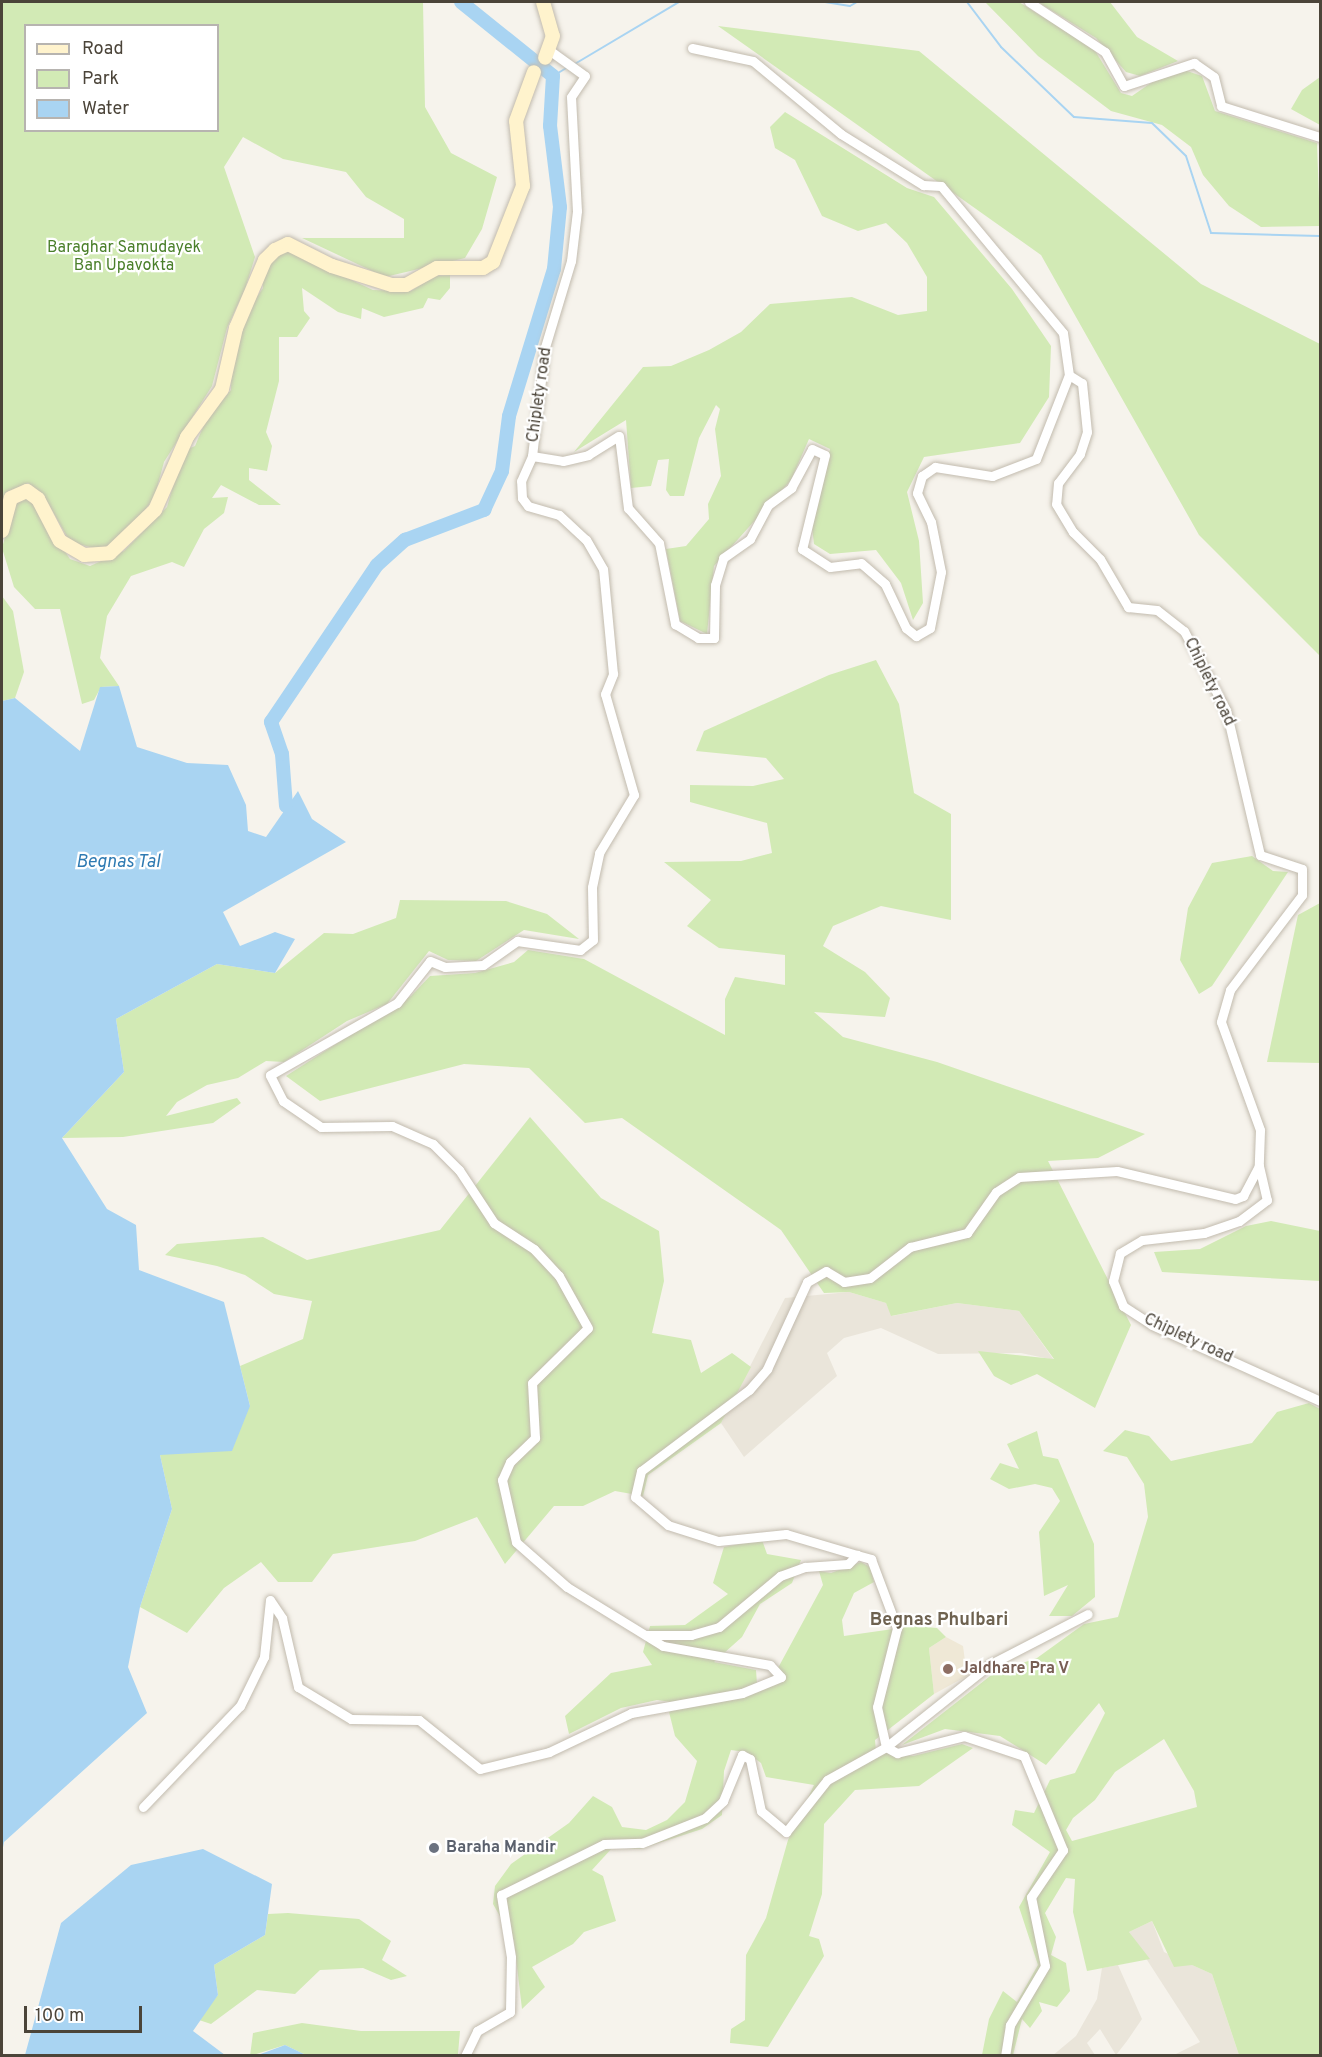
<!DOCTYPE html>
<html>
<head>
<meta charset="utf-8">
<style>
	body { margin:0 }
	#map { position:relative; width:1322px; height:2057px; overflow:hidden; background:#f6f3ec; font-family:Overpass,sans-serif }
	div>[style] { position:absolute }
	.residential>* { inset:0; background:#eae5da }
	.education>* { inset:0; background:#efe8d6 }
	.green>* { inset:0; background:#d2eab5 }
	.water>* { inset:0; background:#a9d4f2 }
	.stream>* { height:2px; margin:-1px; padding:0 1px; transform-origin:1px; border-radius:1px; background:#a9d4f2 }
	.river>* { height:14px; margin:-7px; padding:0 7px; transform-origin:7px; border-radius:7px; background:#a9d4f2 }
	.roads { filter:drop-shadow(0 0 2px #c2bbae) drop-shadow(0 0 2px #c2bbae) }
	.street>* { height:9px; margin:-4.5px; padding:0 4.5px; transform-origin:4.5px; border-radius:4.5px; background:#fff }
	.secondary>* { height:14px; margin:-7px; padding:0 7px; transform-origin:7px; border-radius:7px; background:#fff3cd }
	.dots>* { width:16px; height:16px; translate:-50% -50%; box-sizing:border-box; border:3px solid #fff; border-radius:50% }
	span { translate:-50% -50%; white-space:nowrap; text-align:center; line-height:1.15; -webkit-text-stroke:4.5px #fff; paint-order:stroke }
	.park-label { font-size:16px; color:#4a7f2a }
	.street-label { font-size:16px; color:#4b4439 }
	.education-label { font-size:16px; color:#785e54; font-weight:700 }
	.left { translate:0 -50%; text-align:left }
	.worship-label { font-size:16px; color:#5b616d; font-weight:700 }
	.water-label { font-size:18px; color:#2e7ab2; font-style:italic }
	.neighbourhood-label { font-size:18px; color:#6e6250; font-weight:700 }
	.frame { position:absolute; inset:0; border:3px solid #4b4439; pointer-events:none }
	.legend { position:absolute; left:24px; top:24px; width:195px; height:108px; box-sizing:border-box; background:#fff; border:2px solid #b7b4b0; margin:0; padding:8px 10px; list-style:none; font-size:18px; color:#4b4439 }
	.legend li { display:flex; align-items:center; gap:12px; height:30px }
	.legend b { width:30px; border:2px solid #b7b4b0 }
	.scale { position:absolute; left:24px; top:2006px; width:118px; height:27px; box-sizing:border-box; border:3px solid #4b4439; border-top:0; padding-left:8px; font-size:18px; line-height:21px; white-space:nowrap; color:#4b4439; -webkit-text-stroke:4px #fff; paint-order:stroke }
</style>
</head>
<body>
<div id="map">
	<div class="residential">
		<div style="clip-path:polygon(849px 1292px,886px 1303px,892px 1316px,957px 1303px,1019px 1311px,1054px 1360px,1021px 1353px,938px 1354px,881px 1328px,844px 1338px,827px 1353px,837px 1376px,744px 1457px,721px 1423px,785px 1298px)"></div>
		<div style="clip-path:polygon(1152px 1921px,1164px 1952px,1212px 1974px,1239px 2055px,1174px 2055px,1200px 2042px,1129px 1932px)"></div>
		<div style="clip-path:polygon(1118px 1965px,1142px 2019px,1127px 2041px,1116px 2055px,1100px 2029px,1087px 2043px,1095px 2055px,1052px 2056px,1076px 2036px,1097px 1999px,1102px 1968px)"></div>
	</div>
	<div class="education">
		<div style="clip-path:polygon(946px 1637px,963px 1646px,967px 1676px,934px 1694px,929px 1648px)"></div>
	</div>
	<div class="green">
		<div style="clip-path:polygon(evenodd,2px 2px,423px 2px,425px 107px,451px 153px,497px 177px,482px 229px,465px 258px,385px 277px,302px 238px,404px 238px,404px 219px,366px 197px,346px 172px,283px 159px,243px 137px,224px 167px,255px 257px,245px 289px,227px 328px,212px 386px,164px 462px,155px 495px,131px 532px,102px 550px,70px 542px,48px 503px,28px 483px,5px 493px,2px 505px,2px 2px,26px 26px,218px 26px,218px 130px,26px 130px,26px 26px)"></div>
		<div style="clip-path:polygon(985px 2px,1019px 2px,1094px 49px,1121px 93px,1132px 96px,1158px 78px,1184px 70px,1202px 76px,1215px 111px,1317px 143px,1320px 226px,1261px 227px,1229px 206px,1203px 175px,1191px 147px,1162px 125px,1111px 111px,1038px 56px)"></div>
		<div style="clip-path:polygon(1038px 2px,1110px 2px,1137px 37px,1178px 61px,1140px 76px,1126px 72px,1096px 38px)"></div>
		<div style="clip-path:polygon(718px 26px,919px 51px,1201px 284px,1320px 344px,1320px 656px,1199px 535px,1041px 255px)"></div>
		<div style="clip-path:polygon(1320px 77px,1320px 125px,1291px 109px,1302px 90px)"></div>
		<div style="clip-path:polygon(785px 112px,907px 188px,934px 197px,1012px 289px,1051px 346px,1049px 397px,1020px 443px,924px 457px,907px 492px,919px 541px,923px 603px,913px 620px,901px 583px,876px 550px,830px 554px,814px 544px,812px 527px,830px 449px,809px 439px,791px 480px,714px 566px,707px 634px,680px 621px,666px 549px,686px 546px,709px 519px,708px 504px,721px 476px,715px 429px,720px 409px,716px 405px,699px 438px,684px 496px,670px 496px,666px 490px,669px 459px,658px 460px,651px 486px,631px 488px,626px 420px,574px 452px,643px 367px,671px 366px,709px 350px,741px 332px,770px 304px,852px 297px,898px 315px,927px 311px,927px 277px,907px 243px,886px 223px,858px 231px,822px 216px,795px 160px,775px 148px,770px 127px)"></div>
		<div style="clip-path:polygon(283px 248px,373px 290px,411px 291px,435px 276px,450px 275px,450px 288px,440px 300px,428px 298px,423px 308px,384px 317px,362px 308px,361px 319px,338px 312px,302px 288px,304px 311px,310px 318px,297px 337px,279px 337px,279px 381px,266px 432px,272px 446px,267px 471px,249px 468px,249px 480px,281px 505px,259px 505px,221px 485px,212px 498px,228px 497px,224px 513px,204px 529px,184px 567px,172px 562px,131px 576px,107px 616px,100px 658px,119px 686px,101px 687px,94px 700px,82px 704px,60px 609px,35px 609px,14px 587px,2px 548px,15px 500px,28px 496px,70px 559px,90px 566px,124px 551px,167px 507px,183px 451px,195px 446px,206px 420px,231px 390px,232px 352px,244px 316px,263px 288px,262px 272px)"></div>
		<div style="clip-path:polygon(2px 596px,13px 611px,24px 672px,15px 698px,2px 701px)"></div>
		<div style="clip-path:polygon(876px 660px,899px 704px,914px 793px,951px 814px,951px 920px,881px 906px,833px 926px,823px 946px,865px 972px,890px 998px,885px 1017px,814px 1012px,843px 1037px,937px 1062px,1145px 1134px,1098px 1158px,1048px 1161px,1131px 1325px,1095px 1408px,1037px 1374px,1011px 1385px,994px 1376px,978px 1351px,1054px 1359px,1019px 1311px,957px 1303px,891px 1316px,886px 1303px,849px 1292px,824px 1293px,781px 1230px,622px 1118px,585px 1123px,529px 1068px,464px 1064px,320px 1101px,286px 1076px,411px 996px,430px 976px,475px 973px,514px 962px,528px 950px,584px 959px,725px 1035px,725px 999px,735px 977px,785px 985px,785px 955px,719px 948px,687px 926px,711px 900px,664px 862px,741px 861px,772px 853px,767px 823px,690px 802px,690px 785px,753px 786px,784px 779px,766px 758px,696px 751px,704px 731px,829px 675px)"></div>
		<div style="clip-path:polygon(1252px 856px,1273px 871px,1288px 872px,1212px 986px,1199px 994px,1180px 960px,1188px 908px,1212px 863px)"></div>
		<div style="clip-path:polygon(400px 900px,506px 901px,547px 914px,579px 939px,524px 930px,476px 961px,448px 960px,429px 951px,387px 1004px,347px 1021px,284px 1062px,266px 1061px,238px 1078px,207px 1085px,177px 1102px,166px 1116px,237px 1098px,241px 1103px,213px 1123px,123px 1137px,62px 1138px,124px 1072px,116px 1019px,217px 964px,275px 973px,324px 933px,353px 934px,396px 918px)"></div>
		<div style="clip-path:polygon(1320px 903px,1320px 1063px,1267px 1062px,1298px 915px)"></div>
		<div style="clip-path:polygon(530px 1117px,601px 1198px,659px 1231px,664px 1281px,652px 1333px,691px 1340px,701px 1373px,732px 1353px,751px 1367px,721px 1423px,648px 1475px,643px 1496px,615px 1491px,583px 1506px,554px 1506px,505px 1564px,477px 1517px,415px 1541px,333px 1554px,312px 1582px,278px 1582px,261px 1562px,224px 1588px,187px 1633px,140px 1607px,172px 1509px,160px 1455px,250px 1406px,240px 1366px,303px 1339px,312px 1301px,274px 1294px,245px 1275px,217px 1266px,165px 1255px,177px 1244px,263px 1237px,307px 1260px,440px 1230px)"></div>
		<div style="clip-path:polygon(1271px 1221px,1320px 1231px,1320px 1281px,1162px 1272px,1154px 1252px,1200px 1249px,1246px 1226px)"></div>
		<div style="clip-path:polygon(evenodd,1309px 1403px,1320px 1409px,1320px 2055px,1239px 2055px,1212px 1974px,1192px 1965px,1174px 1967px,1152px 1921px,1129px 1932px,1150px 1959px,1087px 1971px,1073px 1912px,1075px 1879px,1066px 1878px,1045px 1913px,1056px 1937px,1051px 1955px,1066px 1963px,1070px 1991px,1057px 2007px,1039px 2002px,1042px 2011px,1030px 2028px,1022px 2019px,1013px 2055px,982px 2055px,989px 2019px,1003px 1991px,1017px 2002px,1038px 1965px,1019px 1907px,1050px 1852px,1012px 1825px,1015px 1810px,1034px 1813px,1050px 1780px,1075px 1773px,1105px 1713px,1099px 1703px,1046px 1765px,1000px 1736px,945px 1729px,902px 1745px,994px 1673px,1037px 1658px,1084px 1624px,1118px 1617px,1148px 1517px,1144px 1484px,1127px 1457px,1103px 1451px,1125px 1430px,1149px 1436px,1171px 1461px,1252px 1443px,1277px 1412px,1309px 1403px,1164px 1739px,1194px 1791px,1197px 1807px,1072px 1841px,1066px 1830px,1073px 1818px,1095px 1800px,1115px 1772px,1164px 1739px)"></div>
		<div style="clip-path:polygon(1037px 1431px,1043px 1456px,1058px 1459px,1094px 1544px,1095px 1597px,1072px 1616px,1049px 1616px,1068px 1585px,1044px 1596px,1039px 1532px,1060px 1501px,1052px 1488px,1035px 1484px,1009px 1489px,990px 1479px,1000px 1463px,1019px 1469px,1007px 1444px)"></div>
		<div style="clip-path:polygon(762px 1540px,767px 1554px,801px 1560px,792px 1583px,760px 1604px,742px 1637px,714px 1662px,756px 1670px,757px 1684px,772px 1679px,823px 1585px,819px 1571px,831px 1573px,861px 1562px,870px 1567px,874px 1582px,854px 1593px,842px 1620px,844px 1636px,914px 1626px,937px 1628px,946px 1637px,929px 1648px,934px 1694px,875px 1740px,876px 1751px,913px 1756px,962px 1744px,973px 1748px,919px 1786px,855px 1790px,824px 1824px,822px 1894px,809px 1936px,819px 1939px,824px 1956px,768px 2047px,730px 2043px,731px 2029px,745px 2020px,746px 1955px,766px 1918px,788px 1840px,814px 1785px,766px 1777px,761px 1763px,746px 1752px,731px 1750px,724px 1771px,722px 1815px,702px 1829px,640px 1849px,613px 1847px,592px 1870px,603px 1876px,616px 1921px,584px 1932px,573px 1944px,532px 1967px,545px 1987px,522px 2009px,514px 1941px,493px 1904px,495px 1886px,511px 1864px,569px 1823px,593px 1796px,612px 1807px,622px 1827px,646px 1830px,667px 1820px,685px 1802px,697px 1761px,675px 1736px,669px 1712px,686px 1704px,657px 1700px,621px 1708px,569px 1734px,565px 1716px,611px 1673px,652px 1665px,643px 1652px,650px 1626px,685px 1625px,728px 1594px,713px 1583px,724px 1547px)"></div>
		<div style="clip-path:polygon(288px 1913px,359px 1919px,391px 1941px,382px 1960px,407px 1976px,391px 1980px,363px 1968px,320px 1970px,295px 1994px,257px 1990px,211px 2024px,196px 2019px,218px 1995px,214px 1965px,265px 1935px,268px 1914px)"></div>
		<div style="clip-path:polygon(302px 2023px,361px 2031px,460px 2031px,458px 2054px,306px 2055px,285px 2045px,250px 2056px,253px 2033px)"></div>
	</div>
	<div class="water">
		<div style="clip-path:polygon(119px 686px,137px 747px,187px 763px,228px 765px,246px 805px,248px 831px,266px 837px,298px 791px,312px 819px,346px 842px,223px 912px,240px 946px,275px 932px,295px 939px,275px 973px,217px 964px,116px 1019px,124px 1072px,62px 1138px,107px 1209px,136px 1225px,139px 1270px,224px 1302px,250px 1406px,232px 1451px,160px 1455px,172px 1509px,140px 1607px,128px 1667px,147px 1713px,4px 1842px,2px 1853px,2px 701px,15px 698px,80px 751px,100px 687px)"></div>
		<div style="clip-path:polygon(203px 1849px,272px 1884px,265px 1935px,214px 1965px,218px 1995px,193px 2031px,225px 2055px,25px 2055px,61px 1923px,131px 1865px)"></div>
		<div style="clip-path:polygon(285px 2045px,306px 2055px,258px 2055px)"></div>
	</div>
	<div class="stream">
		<div style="left:825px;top:2px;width:25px;rotate:9deg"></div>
		<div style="left:850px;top:6px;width:8px;rotate:-30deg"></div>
		<div style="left:967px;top:2px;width:56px;rotate:52.9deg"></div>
		<div style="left:1001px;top:47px;width:101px;rotate:43.8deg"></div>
		<div style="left:1074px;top:117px;width:78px;rotate:4.4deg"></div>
		<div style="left:1152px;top:123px;width:47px;rotate:44.1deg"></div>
		<div style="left:1186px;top:156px;width:81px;rotate:72deg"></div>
		<div style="left:1211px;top:233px;width:109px;rotate:1.6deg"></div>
		<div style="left:573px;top:65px;width:123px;rotate:-30.7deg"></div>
		<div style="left:553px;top:76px;width:17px;rotate:-31deg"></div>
	</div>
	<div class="river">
		<div style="left:286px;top:806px;width:52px;rotate:-94.4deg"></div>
		<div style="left:282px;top:754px;width:34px;rotate:-109deg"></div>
		<div style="left:271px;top:722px;width:189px;rotate:-56deg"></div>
		<div style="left:377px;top:565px;width:38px;rotate:-42deg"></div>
		<div style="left:405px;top:540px;width:85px;rotate:-20.8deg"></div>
		<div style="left:484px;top:510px;width:43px;rotate:-65.2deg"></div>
		<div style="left:502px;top:471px;width:55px;rotate:-82.7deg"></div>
		<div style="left:509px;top:416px;width:154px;rotate:-73deg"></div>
		<div style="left:554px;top:269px;width:62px;rotate:-84.5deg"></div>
		<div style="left:560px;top:207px;width:82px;rotate:-97deg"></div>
		<div style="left:550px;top:126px;width:50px;rotate:-86.6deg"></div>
		<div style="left:553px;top:76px;width:118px;rotate:-141.2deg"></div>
	</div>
	<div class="roads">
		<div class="street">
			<div style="left:1029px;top:2px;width:91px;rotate:33.3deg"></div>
			<div style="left:1105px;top:52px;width:39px;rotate:61deg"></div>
			<div style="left:1124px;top:86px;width:74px;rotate:-18.2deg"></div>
			<div style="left:1194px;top:63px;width:24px;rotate:35deg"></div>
			<div style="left:1214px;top:77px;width:30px;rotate:76deg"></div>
			<div style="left:1221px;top:106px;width:104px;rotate:17.4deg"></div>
			<div style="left:692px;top:48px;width:62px;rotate:12deg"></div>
			<div style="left:753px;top:61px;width:114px;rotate:39.7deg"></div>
			<div style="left:841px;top:134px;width:97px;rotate:31.9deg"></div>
			<div style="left:923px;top:185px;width:18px;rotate:3deg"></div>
			<div style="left:941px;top:186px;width:191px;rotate:50.3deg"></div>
			<div style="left:1063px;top:333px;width:42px;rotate:81.9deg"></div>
			<div style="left:549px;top:50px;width:44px;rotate:35.8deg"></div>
			<div style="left:585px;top:76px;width:25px;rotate:124deg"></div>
			<div style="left:571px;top:97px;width:114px;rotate:87deg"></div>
			<div style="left:577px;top:211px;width:50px;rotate:96.8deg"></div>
			<div style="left:571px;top:261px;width:90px;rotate:106.8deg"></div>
			<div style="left:545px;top:347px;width:110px;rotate:96.8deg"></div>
			<div style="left:532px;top:456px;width:31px;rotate:9deg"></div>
			<div style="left:563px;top:461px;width:26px;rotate:-13deg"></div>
			<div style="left:588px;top:455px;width:36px;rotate:-32deg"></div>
			<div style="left:619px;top:436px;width:73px;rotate:82.9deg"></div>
			<div style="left:628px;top:508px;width:47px;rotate:48.5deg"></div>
			<div style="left:659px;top:543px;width:83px;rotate:78.8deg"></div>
			<div style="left:675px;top:624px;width:27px;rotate:31deg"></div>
			<div style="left:698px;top:638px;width:16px"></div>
			<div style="left:714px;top:638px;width:53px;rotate:-88.9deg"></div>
			<div style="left:715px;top:585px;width:28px;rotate:-73deg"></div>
			<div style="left:723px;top:558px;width:33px;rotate:-35deg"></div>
			<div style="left:750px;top:539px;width:38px;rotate:-62deg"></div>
			<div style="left:768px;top:505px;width:29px;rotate:-36deg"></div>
			<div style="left:791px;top:488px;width:44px;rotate:-61.7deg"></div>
			<div style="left:812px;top:449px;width:14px;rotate:25deg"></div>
			<div style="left:825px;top:455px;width:97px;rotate:103.7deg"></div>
			<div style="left:802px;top:549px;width:33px;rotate:33deg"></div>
			<div style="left:830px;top:567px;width:31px;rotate:-7deg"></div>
			<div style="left:861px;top:563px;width:32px;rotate:41deg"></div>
			<div style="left:885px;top:584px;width:49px;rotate:64.5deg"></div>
			<div style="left:906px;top:628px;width:13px;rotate:39deg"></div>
			<div style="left:916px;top:636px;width:16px;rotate:-30deg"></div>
			<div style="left:930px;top:628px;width:57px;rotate:-78.9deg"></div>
			<div style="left:941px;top:572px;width:51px;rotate:-101.3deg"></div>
			<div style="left:931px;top:522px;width:32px;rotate:-116deg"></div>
			<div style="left:917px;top:493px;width:18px;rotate:-74deg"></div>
			<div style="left:922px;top:476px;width:16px;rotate:-35deg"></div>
			<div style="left:935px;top:467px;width:58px;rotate:9deg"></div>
			<div style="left:992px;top:476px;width:47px;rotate:-21.1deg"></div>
			<div style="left:1036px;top:459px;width:90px;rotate:-68.6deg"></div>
			<div style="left:1069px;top:375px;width:15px;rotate:32deg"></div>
			<div style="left:1082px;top:383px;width:49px;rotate:84.2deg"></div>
			<div style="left:1087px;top:432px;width:23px;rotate:108deg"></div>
			<div style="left:1080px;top:454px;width:36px;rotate:127deg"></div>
			<div style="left:1058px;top:483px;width:21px;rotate:95deg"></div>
			<div style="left:1056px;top:504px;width:33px;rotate:59deg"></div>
			<div style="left:1073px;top:532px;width:38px;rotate:45deg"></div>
			<div style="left:1100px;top:559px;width:56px;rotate:59.7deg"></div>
			<div style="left:1128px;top:607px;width:29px;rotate:6deg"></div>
			<div style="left:1157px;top:610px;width:34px;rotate:38deg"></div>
			<div style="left:1184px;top:631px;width:89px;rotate:62deg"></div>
			<div style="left:1226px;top:710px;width:149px;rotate:76.8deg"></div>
			<div style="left:1260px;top:855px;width:44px;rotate:18.4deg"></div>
			<div style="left:1302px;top:869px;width:26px;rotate:90deg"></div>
			<div style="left:1302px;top:895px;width:119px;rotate:127.2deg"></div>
			<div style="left:1230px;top:990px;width:33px;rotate:106deg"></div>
			<div style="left:1221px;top:1022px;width:115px;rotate:70.1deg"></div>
			<div style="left:1260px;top:1130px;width:36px;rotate:92deg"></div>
			<div style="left:1259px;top:1166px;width:35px;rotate:77deg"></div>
			<div style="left:1267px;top:1200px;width:35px;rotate:143deg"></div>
			<div style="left:1239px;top:1221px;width:37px;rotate:161deg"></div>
			<div style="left:1204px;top:1233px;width:62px;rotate:173.6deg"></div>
			<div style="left:1142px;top:1240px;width:26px;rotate:149deg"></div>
			<div style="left:1120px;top:1253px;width:29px;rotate:104deg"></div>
			<div style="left:1113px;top:1281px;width:27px;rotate:68deg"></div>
			<div style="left:1123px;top:1306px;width:35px;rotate:33deg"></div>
			<div style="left:1152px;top:1325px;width:184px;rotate:24.3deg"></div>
			<div style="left:857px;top:1555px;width:74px;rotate:-163.5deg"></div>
			<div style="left:786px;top:1534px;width:68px;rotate:174.1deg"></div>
			<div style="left:718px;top:1541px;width:52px;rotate:-162.3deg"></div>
			<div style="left:668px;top:1525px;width:43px;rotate:-139.7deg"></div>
			<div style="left:635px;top:1497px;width:27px;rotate:-77deg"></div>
			<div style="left:641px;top:1471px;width:135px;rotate:-36.9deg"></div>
			<div style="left:749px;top:1390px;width:28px;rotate:-49deg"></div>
			<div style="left:767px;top:1369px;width:96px;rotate:-65.3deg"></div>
			<div style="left:807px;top:1282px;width:22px;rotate:-30deg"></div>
			<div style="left:826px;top:1271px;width:21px;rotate:31deg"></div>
			<div style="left:844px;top:1282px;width:26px;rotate:-9deg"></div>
			<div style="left:870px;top:1278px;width:51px;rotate:-37.8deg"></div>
			<div style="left:910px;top:1247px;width:59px;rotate:-13.8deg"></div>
			<div style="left:967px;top:1233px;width:50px;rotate:-54.7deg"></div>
			<div style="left:996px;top:1192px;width:27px;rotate:-33deg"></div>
			<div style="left:1019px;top:1177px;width:98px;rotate:-3.5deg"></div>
			<div style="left:1117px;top:1171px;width:121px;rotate:13.3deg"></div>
			<div style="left:1235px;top:1199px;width:9px;rotate:-21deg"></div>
			<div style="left:1243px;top:1196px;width:34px;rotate:-62deg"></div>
			<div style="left:646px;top:1635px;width:45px"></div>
			<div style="left:691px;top:1635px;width:29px;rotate:-16deg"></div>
			<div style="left:719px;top:1627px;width:80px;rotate:-39.9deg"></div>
			<div style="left:780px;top:1576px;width:27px;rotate:-20deg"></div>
			<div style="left:805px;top:1567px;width:43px;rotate:-4deg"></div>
			<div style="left:848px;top:1564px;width:13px;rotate:-45deg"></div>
			<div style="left:857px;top:1555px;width:15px;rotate:16deg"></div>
			<div style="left:871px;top:1559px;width:74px;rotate:69.4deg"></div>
			<div style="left:897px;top:1628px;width:81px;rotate:104.2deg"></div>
			<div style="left:877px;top:1707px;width:41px;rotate:77.3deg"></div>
			<div style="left:886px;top:1747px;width:13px;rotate:29deg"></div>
			<div style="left:897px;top:1753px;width:69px;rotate:-14.2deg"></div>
			<div style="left:964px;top:1736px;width:63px;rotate:18.4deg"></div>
			<div style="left:1024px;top:1756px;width:102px;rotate:67.5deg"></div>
			<div style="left:1063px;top:1850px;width:57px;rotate:124.2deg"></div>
			<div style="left:1031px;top:1897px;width:70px;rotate:78.5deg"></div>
			<div style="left:1045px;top:1966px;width:69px;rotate:120.7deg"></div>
			<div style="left:1010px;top:2025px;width:31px;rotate:99deg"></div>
			<div style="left:143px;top:1807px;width:140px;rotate:-46.2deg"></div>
			<div style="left:240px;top:1706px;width:55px;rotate:-63.9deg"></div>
			<div style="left:264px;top:1657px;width:57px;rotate:-84deg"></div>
			<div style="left:270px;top:1600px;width:22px;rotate:56deg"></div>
			<div style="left:282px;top:1618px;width:71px;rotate:76.9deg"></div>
			<div style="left:298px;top:1687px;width:62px;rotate:31.1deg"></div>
			<div style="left:351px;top:1719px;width:68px;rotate:0.8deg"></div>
			<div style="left:419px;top:1720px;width:78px;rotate:38.8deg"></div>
			<div style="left:480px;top:1769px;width:71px;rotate:-13.8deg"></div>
			<div style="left:549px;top:1752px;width:91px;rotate:-25.4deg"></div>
			<div style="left:631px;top:1713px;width:113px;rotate:-10.2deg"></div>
			<div style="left:742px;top:1693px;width:42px;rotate:-22.3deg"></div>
			<div style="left:781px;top:1677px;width:16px;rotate:-133deg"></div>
			<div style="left:770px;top:1665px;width:109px;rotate:-169.9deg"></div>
			<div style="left:663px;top:1646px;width:113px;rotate:-148.4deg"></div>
			<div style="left:567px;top:1587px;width:68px;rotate:-138.6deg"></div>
			<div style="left:516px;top:1542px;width:64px;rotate:-102.7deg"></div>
			<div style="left:502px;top:1480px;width:20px;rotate:-66deg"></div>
			<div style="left:510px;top:1462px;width:35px;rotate:-44deg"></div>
			<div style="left:535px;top:1438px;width:55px;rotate:-93.1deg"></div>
			<div style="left:532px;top:1383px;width:78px;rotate:-44.5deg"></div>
			<div style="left:588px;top:1328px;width:60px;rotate:-119.1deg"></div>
			<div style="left:559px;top:1276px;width:37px;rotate:-133deg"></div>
			<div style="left:534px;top:1249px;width:48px;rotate:-147deg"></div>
			<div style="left:494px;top:1223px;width:64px;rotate:-123.4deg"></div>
			<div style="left:459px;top:1170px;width:37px;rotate:-135deg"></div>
			<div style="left:433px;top:1144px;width:45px;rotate:-156.3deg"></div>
			<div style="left:392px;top:1126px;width:71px;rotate:179.2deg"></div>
			<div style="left:321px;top:1127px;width:46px;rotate:-145.6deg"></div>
			<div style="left:283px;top:1101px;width:29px;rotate:-117deg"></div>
			<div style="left:270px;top:1075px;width:146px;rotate:-29.6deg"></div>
			<div style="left:397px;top:1003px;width:53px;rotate:-51.8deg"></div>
			<div style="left:430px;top:961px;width:16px;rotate:22deg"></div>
			<div style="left:445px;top:967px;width:38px;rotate:-3deg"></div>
			<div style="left:483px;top:965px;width:42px;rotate:-35.2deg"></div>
			<div style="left:517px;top:941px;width:64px;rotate:8.1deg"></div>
			<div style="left:580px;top:950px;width:16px;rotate:-38deg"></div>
			<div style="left:593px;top:940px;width:53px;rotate:-91.1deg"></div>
			<div style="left:592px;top:887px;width:35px;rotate:-78deg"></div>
			<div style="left:599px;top:853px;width:68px;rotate:-58.9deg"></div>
			<div style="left:634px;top:795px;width:105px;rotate:-106deg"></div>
			<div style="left:605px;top:694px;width:22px;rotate:-68deg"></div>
			<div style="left:613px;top:674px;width:105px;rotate:-95.4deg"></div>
			<div style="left:603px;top:569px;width:34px;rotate:-120deg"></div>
			<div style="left:586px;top:540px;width:37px;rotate:-137deg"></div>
			<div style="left:559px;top:515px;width:32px;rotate:-164deg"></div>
			<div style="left:528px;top:506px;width:10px;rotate:-127deg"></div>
			<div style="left:522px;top:498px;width:17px;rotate:-93deg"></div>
			<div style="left:521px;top:481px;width:27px;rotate:-66deg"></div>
			<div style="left:465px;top:2056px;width:28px;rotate:-64deg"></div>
			<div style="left:477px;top:2031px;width:38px;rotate:-30deg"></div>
			<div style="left:510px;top:2012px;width:55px;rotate:-89deg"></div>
			<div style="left:511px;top:1957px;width:63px;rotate:-99.2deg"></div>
			<div style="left:501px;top:1895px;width:115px;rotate:-26.3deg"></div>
			<div style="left:604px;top:1844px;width:38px;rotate:-2deg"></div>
			<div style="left:642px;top:1843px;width:68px;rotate:-21.6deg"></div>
			<div style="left:705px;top:1818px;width:25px;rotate:-43deg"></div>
			<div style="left:723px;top:1801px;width:50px;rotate:-67.6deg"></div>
			<div style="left:742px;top:1755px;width:9px;rotate:27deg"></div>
			<div style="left:750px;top:1759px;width:53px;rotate:78.1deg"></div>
			<div style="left:761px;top:1811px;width:33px;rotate:40deg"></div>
			<div style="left:786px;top:1832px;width:66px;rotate:-51.7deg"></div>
			<div style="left:827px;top:1780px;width:68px;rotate:-29.2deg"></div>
			<div style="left:886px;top:1747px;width:132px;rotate:-38.5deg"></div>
			<div style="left:989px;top:1665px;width:111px;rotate:-27.3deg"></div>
		</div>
		<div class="secondary">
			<div style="left:543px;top:2px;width:35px;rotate:74deg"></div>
			<div style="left:553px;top:36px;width:23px;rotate:110deg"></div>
			<div style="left:2px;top:531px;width:34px;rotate:-75deg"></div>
			<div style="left:11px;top:498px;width:17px;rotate:-24deg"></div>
			<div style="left:27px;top:491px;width:14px;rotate:36deg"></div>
			<div style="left:38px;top:499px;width:47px;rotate:62.4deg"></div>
			<div style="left:60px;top:541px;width:28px;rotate:30deg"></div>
			<div style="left:84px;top:555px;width:26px;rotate:-4deg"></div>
			<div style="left:110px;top:553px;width:62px;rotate:-43.7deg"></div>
			<div style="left:155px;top:510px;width:80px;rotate:-66.3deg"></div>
			<div style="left:187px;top:437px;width:59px;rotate:-53.9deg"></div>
			<div style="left:222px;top:389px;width:63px;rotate:-77.1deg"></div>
			<div style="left:236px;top:328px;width:74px;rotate:-66.9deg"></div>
			<div style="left:265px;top:260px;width:14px;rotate:-45deg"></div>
			<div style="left:275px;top:250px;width:14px;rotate:-25deg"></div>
			<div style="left:288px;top:244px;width:49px;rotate:26.6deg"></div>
			<div style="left:332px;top:266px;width:63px;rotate:17.6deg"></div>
			<div style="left:392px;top:285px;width:14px"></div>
			<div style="left:406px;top:285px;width:35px;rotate:-29deg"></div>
			<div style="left:437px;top:268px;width:46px"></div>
			<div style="left:483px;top:268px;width:12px;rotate:-31deg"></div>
			<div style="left:493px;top:262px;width:82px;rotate:-68.5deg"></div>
			<div style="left:523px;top:186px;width:65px;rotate:-96.1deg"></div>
			<div style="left:516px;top:121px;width:52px;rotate:-69.8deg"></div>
		</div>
	</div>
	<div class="dots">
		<div style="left:948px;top:1669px;background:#8d6e63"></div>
		<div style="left:434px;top:1848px;background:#6b7280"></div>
	</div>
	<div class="park-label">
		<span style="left:124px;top:257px">Baraghar Samudayek<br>Ban Upavokta</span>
	</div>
	<div class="street-label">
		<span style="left:540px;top:395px;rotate:-82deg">Chiplety road</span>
		<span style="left:1209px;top:682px;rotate:64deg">Chiplety road</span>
		<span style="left:1188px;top:1339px;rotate:25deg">Chiplety road</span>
	</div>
	<div class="education-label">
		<span class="left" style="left:960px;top:1669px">Jaldhare Pra V</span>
	</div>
	<div class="worship-label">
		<span class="left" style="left:446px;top:1848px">Baraha Mandir</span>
	</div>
	<div class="water-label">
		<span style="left:118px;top:863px">Begnas Tal</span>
	</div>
	<div class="neighbourhood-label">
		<span style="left:939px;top:1621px">Begnas Phulbari</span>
	</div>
	<div class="frame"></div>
	<ul class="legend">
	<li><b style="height:8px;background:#fff3cd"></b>Road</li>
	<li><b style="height:16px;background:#d2eab5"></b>Park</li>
	<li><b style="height:16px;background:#a9d4f2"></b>Water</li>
	</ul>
	<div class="scale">100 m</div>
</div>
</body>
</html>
